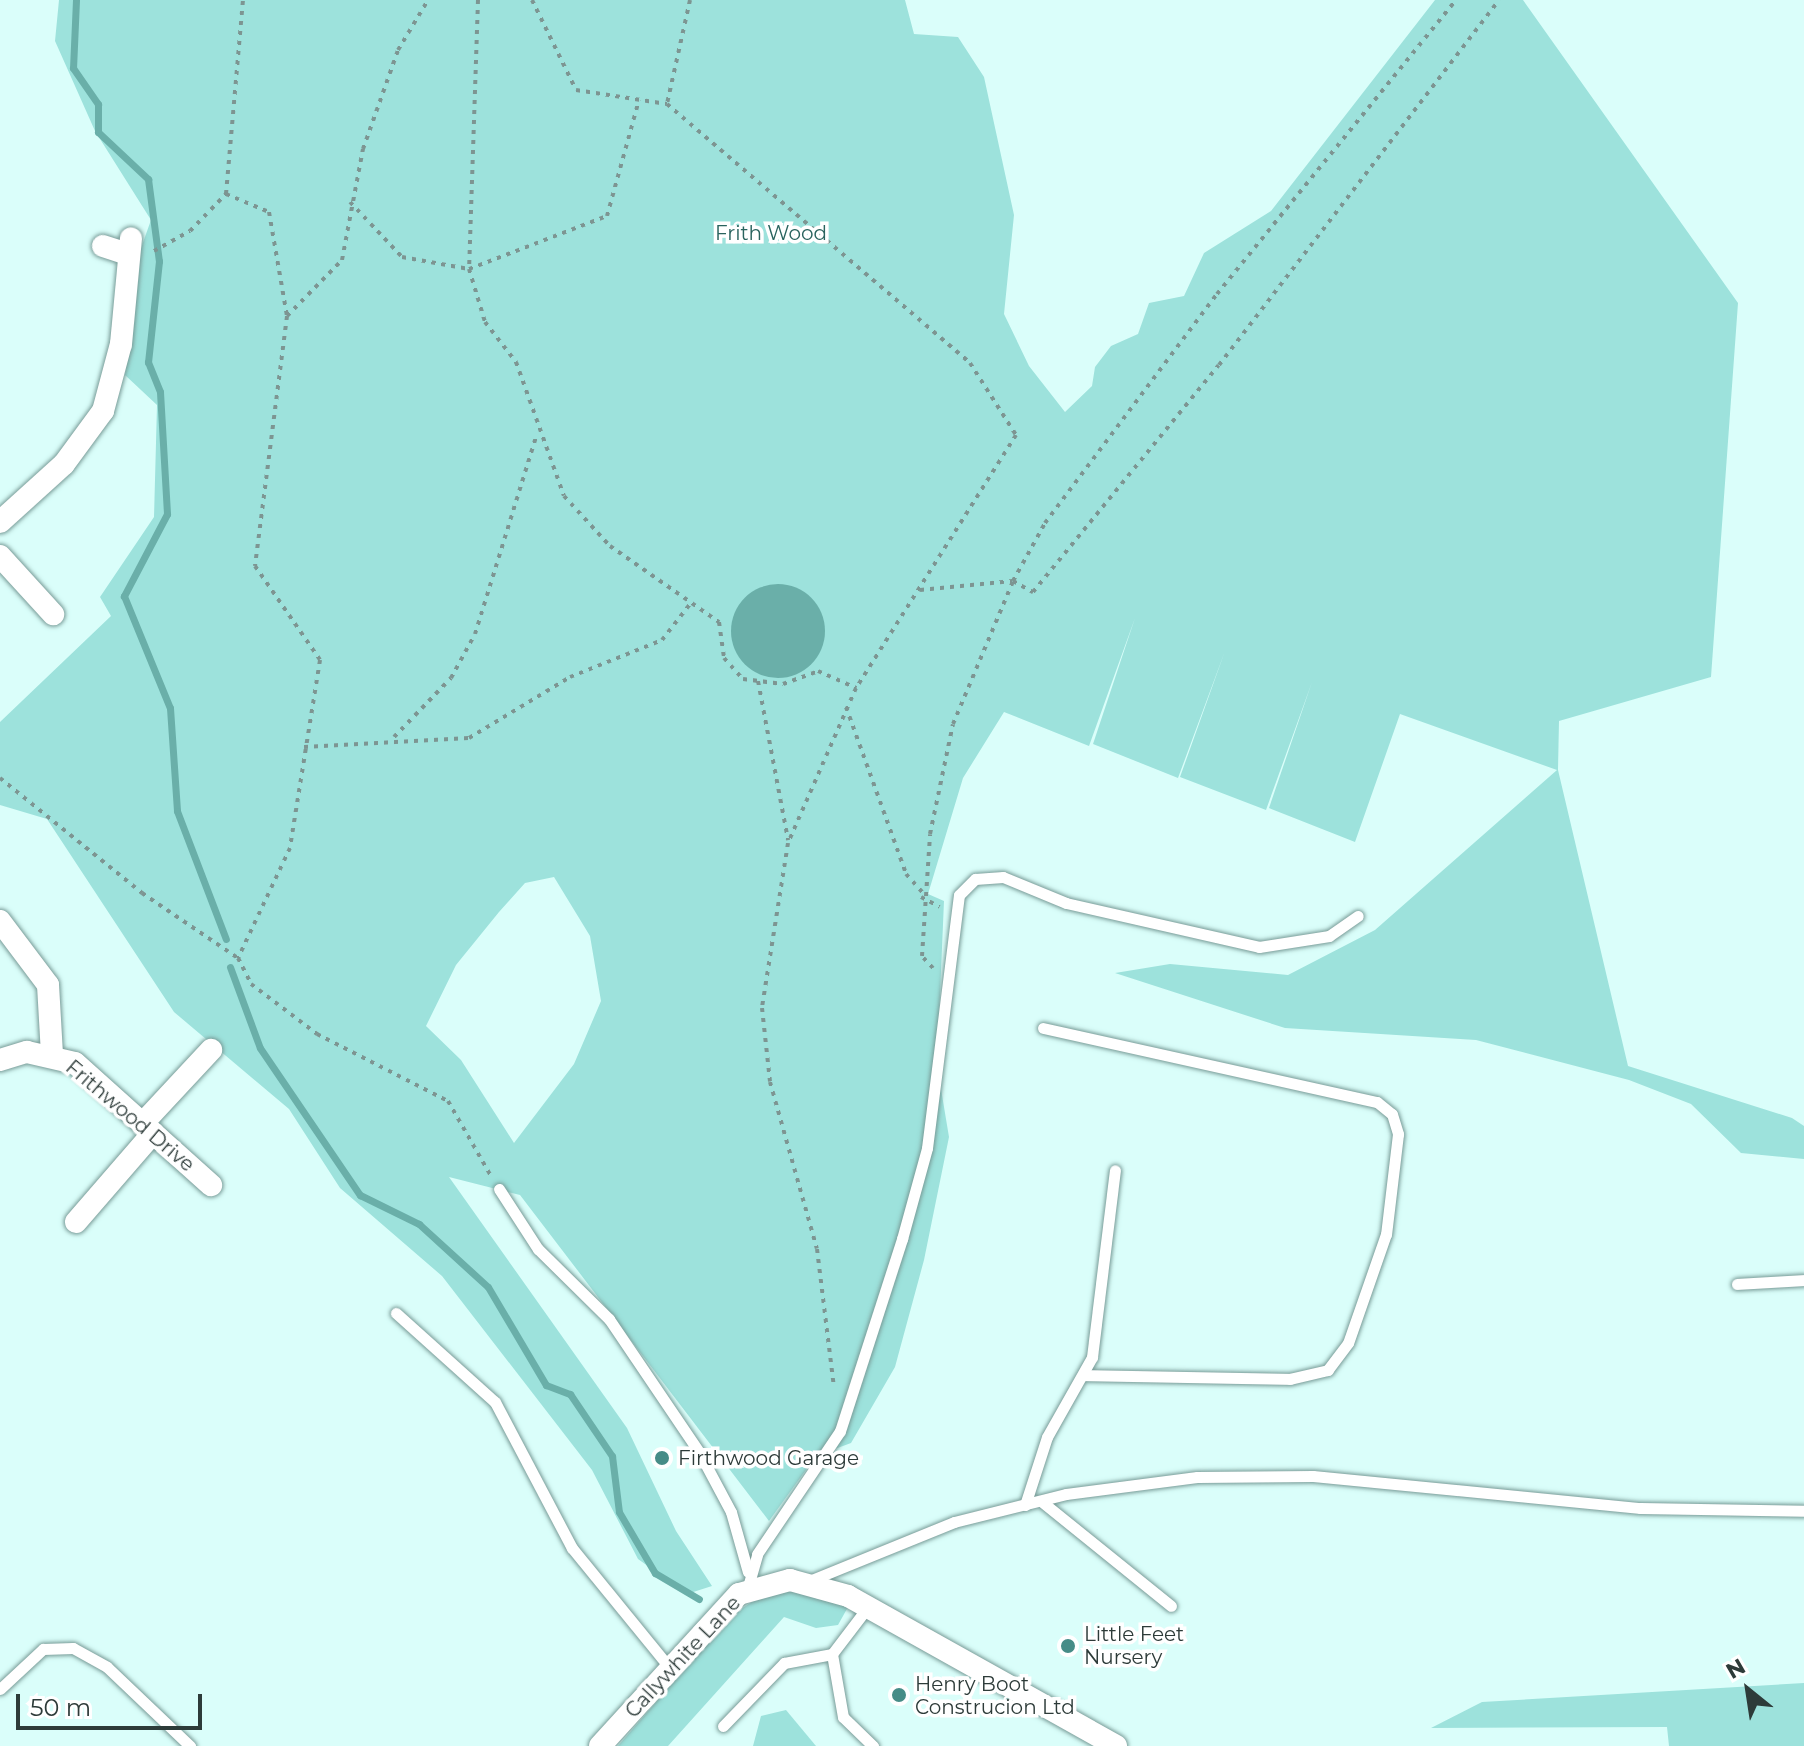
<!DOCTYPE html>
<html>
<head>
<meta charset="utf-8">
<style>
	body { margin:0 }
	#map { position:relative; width:1804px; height:1746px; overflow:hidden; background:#dafefa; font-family:Montserrat,sans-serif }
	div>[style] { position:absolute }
	.green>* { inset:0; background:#9de2dc }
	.water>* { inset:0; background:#6aafa9 }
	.round { border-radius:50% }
	.stream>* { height:7px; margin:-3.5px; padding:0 3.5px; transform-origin:3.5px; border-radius:3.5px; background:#6aafa9 }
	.path>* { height:4px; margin-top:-2px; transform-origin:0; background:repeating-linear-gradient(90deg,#7d9592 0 4px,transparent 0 10px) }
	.roads { filter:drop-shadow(0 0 2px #789b97) drop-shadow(0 0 2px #789b97) }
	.service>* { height:11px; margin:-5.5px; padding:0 5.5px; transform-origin:5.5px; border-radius:5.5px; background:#fff }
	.minor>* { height:22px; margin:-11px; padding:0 11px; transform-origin:11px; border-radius:11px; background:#fff }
	.dots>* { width:22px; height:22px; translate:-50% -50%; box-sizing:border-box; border:4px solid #fff; border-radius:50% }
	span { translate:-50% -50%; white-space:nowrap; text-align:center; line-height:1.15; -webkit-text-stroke:7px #fff; paint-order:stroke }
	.park-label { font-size:20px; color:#29635e }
	.street-label { font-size:20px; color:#2d3b39 }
	.poi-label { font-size:20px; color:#2d3b39 }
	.left { translate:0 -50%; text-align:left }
	.north { position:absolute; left:1708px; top:1650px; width:80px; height:80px; -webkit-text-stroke:6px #fff; paint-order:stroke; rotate:330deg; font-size:22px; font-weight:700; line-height:32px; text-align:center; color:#2d3b39 }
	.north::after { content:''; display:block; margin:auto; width:28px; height:36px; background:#2d3b39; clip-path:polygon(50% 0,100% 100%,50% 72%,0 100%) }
	.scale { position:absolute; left:16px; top:1694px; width:186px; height:36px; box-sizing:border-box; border:4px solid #2d3b39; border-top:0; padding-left:10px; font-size:24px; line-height:28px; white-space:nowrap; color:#2d3b39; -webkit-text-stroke:6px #fff; paint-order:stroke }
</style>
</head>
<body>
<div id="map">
	<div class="green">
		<div style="clip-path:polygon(evenodd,59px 0,905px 0,914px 34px,958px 37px,984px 77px,1014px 215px,1004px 314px,1029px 366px,1065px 412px,1092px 386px,1095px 367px,1111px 346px,1138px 334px,1149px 303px,1184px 296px,1204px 253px,1271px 211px,1435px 0,1523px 0,1738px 303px,1711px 677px,1559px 721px,1558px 770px,1628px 1066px,1792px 1118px,1804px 1126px,1804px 1159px,1741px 1153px,1691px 1104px,1629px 1080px,1476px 1040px,1285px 1028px,1115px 973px,1170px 964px,1288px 975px,1375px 930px,1557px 770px,1400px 714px,1355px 842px,1269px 808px,1312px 682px,1266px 810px,1180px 777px,1225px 651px,1178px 778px,1093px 744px,1135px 618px,1089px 746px,1004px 712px,963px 778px,928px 894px,944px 901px,937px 1065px,949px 1137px,924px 1260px,895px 1367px,851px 1443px,816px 1456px,769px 1521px,520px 1195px,449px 1177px,627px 1428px,676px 1531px,712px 1586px,687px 1594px,638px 1559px,592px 1470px,442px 1276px,340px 1188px,289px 1109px,174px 1012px,47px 819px,0 805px,0 722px,111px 616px,100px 597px,154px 517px,157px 405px,125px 375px,140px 251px,151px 220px,95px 131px,55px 41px,59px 0,554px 877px,590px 936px,601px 1001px,574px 1064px,514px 1143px,461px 1060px,426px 1026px,456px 965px,499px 912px,525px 883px,554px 877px)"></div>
		<div style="clip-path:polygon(801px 1585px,848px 1607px,838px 1625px,816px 1628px,784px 1617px,668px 1746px,618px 1746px,732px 1615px,761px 1596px)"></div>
		<div style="clip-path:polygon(1804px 1683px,1804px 1746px,1669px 1746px,1667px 1727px,1431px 1728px,1482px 1702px)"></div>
		<div style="clip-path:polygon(786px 1710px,816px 1746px,753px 1746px,761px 1716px)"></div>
	</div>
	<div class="water">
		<div class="round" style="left:731px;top:584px;width:94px;height:94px"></div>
	</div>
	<div class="stream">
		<div style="left:76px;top:0;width:68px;rotate:92.5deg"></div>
		<div style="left:73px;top:68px;width:44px;rotate:55.2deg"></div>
		<div style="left:98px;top:104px;width:28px;rotate:90deg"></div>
		<div style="left:98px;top:132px;width:69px;rotate:43.2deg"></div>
		<div style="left:148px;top:179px;width:83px;rotate:82.4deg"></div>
		<div style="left:159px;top:261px;width:102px;rotate:96.2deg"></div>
		<div style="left:148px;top:362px;width:32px;rotate:68deg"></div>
		<div style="left:160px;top:392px;width:122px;rotate:86.7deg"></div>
		<div style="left:167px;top:514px;width:93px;rotate:117.7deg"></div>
		<div style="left:124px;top:596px;width:121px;rotate:67.7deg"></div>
		<div style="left:170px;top:708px;width:103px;rotate:86.1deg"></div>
		<div style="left:177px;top:811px;width:137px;rotate:69.1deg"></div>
		<div style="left:230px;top:967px;width:86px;rotate:69.7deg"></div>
		<div style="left:260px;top:1048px;width:178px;rotate:55.8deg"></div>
		<div style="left:360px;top:1195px;width:66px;rotate:26.2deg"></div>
		<div style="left:419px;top:1224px;width:93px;rotate:42.4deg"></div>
		<div style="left:488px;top:1287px;width:114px;rotate:59.4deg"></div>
		<div style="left:546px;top:1385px;width:26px;rotate:21deg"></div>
		<div style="left:570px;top:1394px;width:75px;rotate:55.9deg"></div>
		<div style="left:612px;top:1456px;width:56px;rotate:82.9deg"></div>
		<div style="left:619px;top:1512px;width:71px;rotate:59.5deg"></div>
		<div style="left:655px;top:1573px;width:51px;rotate:30.6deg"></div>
	</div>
	<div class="path">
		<div style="left:478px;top:0;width:269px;rotate:91.9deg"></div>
		<div style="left:469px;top:269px;width:55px;rotate:73.2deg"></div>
		<div style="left:485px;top:322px;width:51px;rotate:52.2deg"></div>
		<div style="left:516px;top:362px;width:142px;rotate:70.3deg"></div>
		<div style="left:564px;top:496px;width:68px;rotate:47.4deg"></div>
		<div style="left:610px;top:546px;width:133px;rotate:34.9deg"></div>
		<div style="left:719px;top:622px;width:36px;rotate:82deg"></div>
		<div style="left:724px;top:658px;width:28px;rotate:48deg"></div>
		<div style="left:743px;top:679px;width:40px;rotate:7.1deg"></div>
		<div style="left:783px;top:684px;width:37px;rotate:-20deg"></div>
		<div style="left:818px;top:671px;width:42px;rotate:24.1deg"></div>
		<div style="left:532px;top:0;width:100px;rotate:63.9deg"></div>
		<div style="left:576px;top:90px;width:92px;rotate:8.7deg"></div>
		<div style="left:690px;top:0;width:107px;rotate:102.5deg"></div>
		<div style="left:667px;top:104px;width:399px;rotate:40.5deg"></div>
		<div style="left:970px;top:363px;width:85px;rotate:57.4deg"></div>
		<div style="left:1016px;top:435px;width:299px;rotate:122.3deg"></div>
		<div style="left:856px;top:688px;width:169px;rotate:113.7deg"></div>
		<div style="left:788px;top:843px;width:167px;rotate:99deg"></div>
		<div style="left:762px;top:1008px;width:74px;rotate:83.8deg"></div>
		<div style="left:770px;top:1082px;width:173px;rotate:74.3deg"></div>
		<div style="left:817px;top:1249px;width:139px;rotate:83deg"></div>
		<div style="left:226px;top:194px;width:195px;rotate:-85deg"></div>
		<div style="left:350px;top:202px;width:76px;rotate:46.6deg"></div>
		<div style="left:402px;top:257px;width:68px;rotate:10.2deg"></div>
		<div style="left:469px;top:269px;width:148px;rotate:-21deg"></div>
		<div style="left:607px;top:216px;width:120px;rotate:-74.6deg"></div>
		<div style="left:154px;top:251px;width:41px;rotate:-29.1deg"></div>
		<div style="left:190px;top:231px;width:52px;rotate:-45.8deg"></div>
		<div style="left:226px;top:194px;width:47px;rotate:22.7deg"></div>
		<div style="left:269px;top:212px;width:106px;rotate:80.2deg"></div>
		<div style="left:287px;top:316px;width:252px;rotate:97.3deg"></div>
		<div style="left:255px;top:566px;width:114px;rotate:55.3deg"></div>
		<div style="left:320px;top:660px;width:190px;rotate:99.1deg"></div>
		<div style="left:290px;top:848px;width:122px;rotate:115.3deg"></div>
		<div style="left:287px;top:316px;width:78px;rotate:-45.5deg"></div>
		<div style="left:342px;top:260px;width:113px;rotate:-79.3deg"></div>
		<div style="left:363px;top:149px;width:105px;rotate:-70.5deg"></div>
		<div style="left:398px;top:50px;width:58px;rotate:-59deg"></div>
		<div style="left:920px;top:590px;width:93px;rotate:-5.5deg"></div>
		<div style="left:1013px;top:581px;width:23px;rotate:29deg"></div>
		<div style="left:1033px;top:592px;width:293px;rotate:-50.7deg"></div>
		<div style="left:1219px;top:365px;width:460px;rotate:-52.5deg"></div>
		<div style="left:758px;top:681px;width:162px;rotate:79.3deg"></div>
		<div style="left:846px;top:707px;width:177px;rotate:70.2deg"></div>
		<div style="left:906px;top:874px;width:24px;rotate:48deg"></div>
		<div style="left:394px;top:737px;width:82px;rotate:-46deg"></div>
		<div style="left:451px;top:678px;width:50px;rotate:-61.4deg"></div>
		<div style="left:475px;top:634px;width:206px;rotate:-72.8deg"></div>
		<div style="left:304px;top:747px;width:165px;rotate:-3.1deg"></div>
		<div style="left:469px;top:738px;width:118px;rotate:-31.1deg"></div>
		<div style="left:570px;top:677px;width:99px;rotate:-21.9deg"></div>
		<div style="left:662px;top:640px;width:46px;rotate:-52.1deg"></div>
		<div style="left:0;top:778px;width:183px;rotate:39deg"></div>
		<div style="left:142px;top:893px;width:116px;rotate:34.1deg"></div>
		<div style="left:238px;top:958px;width:29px;rotate:63deg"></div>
		<div style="left:251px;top:984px;width:83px;rotate:37.1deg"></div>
		<div style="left:317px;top:1034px;width:147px;rotate:27.1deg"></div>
		<div style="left:448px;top:1101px;width:86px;rotate:60.2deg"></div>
		<div style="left:921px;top:897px;width:21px;rotate:28deg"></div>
		<div style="left:933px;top:968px;width:16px;rotate:-133deg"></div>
		<div style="left:922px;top:956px;width:122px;rotate:-86.2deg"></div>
		<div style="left:930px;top:834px;width:112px;rotate:-78.2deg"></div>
		<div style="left:953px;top:724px;width:155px;rotate:-67.2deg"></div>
		<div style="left:1013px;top:581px;width:66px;rotate:-61.1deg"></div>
		<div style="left:1045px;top:523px;width:286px;rotate:-53.1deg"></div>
		<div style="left:1217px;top:294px;width:379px;rotate:-50.9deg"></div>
	</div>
	<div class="roads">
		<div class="service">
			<div style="left:1043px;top:1028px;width:342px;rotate:12.5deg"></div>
			<div style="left:1377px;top:1102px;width:19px;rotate:39deg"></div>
			<div style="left:1392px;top:1114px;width:21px;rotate:73deg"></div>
			<div style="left:1398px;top:1134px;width:101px;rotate:96.8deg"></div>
			<div style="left:1386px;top:1234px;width:115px;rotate:109.2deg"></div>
			<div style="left:1348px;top:1343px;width:34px;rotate:127deg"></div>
			<div style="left:1328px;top:1370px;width:39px;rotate:167deg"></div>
			<div style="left:1290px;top:1379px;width:207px;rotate:-178.9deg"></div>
			<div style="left:499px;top:1189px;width:72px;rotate:57deg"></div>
			<div style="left:538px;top:1249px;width:100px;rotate:44.6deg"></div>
			<div style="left:609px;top:1319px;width:161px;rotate:55.9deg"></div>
			<div style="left:699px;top:1452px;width:68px;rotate:61.9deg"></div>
			<div style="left:731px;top:1512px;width:62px;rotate:74.2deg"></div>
			<div style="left:1737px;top:1284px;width:67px;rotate:-3.4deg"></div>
			<div style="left:396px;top:1313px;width:133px;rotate:42deg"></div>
			<div style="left:495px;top:1402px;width:165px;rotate:62.2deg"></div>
			<div style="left:572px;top:1548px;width:155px;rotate:50.8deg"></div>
			<div style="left:1041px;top:1501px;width:167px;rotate:38.9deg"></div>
			<div style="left:1025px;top:1505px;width:71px;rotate:-72.1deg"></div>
			<div style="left:1047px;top:1437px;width:92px;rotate:-60.6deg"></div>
			<div style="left:1092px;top:1357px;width:188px;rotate:-83deg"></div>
			<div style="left:809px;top:1581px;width:157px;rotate:-22.1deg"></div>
			<div style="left:954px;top:1522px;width:115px;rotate:-14deg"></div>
			<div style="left:1066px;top:1494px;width:132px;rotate:-7.4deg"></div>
			<div style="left:1197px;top:1477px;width:116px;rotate:-0.5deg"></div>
			<div style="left:1313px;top:1476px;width:329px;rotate:5.6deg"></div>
			<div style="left:1640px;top:1508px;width:164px;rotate:1deg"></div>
			<div style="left:747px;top:1590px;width:37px;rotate:-74deg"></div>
			<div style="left:757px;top:1554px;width:148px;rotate:-56deg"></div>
			<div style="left:840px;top:1431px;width:202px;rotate:-72.1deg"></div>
			<div style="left:902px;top:1239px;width:94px;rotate:-74.6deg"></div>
			<div style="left:927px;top:1148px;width:255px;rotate:-82.8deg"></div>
			<div style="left:959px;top:895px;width:23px;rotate:-45deg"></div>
			<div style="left:975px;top:879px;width:28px;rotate:-4deg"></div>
			<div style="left:1003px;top:877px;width:68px;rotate:22.4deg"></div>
			<div style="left:1066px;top:903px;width:198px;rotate:12.8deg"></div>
			<div style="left:1259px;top:947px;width:71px;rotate:-8.9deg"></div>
			<div style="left:1329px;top:936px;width:35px;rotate:-35deg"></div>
			<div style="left:832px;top:1654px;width:64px;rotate:80.1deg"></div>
			<div style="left:843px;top:1717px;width:42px;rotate:44deg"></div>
			<div style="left:0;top:1689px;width:59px;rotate:-42.9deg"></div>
			<div style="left:43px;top:1649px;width:30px;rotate:-2deg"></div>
			<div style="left:73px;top:1648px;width:39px;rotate:29deg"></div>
			<div style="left:107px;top:1667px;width:115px;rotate:43.6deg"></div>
			<div style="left:723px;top:1726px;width:88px;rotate:-45.9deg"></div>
			<div style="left:784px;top:1663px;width:49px;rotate:-10.6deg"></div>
			<div style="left:832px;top:1654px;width:58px;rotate:-52.7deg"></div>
		</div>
		<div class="minor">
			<div style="left:103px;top:246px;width:23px;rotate:18deg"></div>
			<div style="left:0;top:522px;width:86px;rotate:-42.2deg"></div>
			<div style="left:64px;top:464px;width:66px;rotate:-53.7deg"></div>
			<div style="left:103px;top:411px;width:69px;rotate:-75deg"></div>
			<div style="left:121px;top:344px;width:106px;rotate:-84.6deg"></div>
			<div style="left:0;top:556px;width:79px;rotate:47.6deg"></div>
			<div style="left:0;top:921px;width:80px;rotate:53.1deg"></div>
			<div style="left:48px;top:985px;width:69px;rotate:86.7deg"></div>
			<div style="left:0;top:1060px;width:28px;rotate:-17deg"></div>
			<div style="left:27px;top:1052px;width:49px;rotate:12.9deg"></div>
			<div style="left:75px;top:1063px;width:183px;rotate:41.9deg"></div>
			<div style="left:143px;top:1123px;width:100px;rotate:-47deg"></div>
			<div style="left:76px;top:1222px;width:118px;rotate:-49.1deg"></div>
			<div style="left:600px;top:1746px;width:206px;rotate:-47.6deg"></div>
			<div style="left:739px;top:1594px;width:53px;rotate:-15.4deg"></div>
			<div style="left:790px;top:1580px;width:60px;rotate:15.4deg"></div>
			<div style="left:848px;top:1596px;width:307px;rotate:29.2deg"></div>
		</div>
	</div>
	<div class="dots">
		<div style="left:662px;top:1458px;background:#468c87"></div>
		<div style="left:1068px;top:1646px;background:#468c87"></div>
		<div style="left:899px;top:1695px;background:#468c87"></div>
	</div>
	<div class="park-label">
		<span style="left:771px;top:233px">Frith Wood</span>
	</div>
	<div class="street-label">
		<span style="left:130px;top:1116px;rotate:40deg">Frithwood Drive</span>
		<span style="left:683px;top:1657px;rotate:-47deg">Callywhite Lane</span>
	</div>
	<div class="poi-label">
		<span class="left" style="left:678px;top:1458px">Firthwood Garage</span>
		<span class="left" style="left:1084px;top:1646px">Little Feet<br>Nursery</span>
		<span class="left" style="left:915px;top:1696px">Henry Boot<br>Construcion Ltd</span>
	</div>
	<div class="north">N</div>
	<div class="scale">50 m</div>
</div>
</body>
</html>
